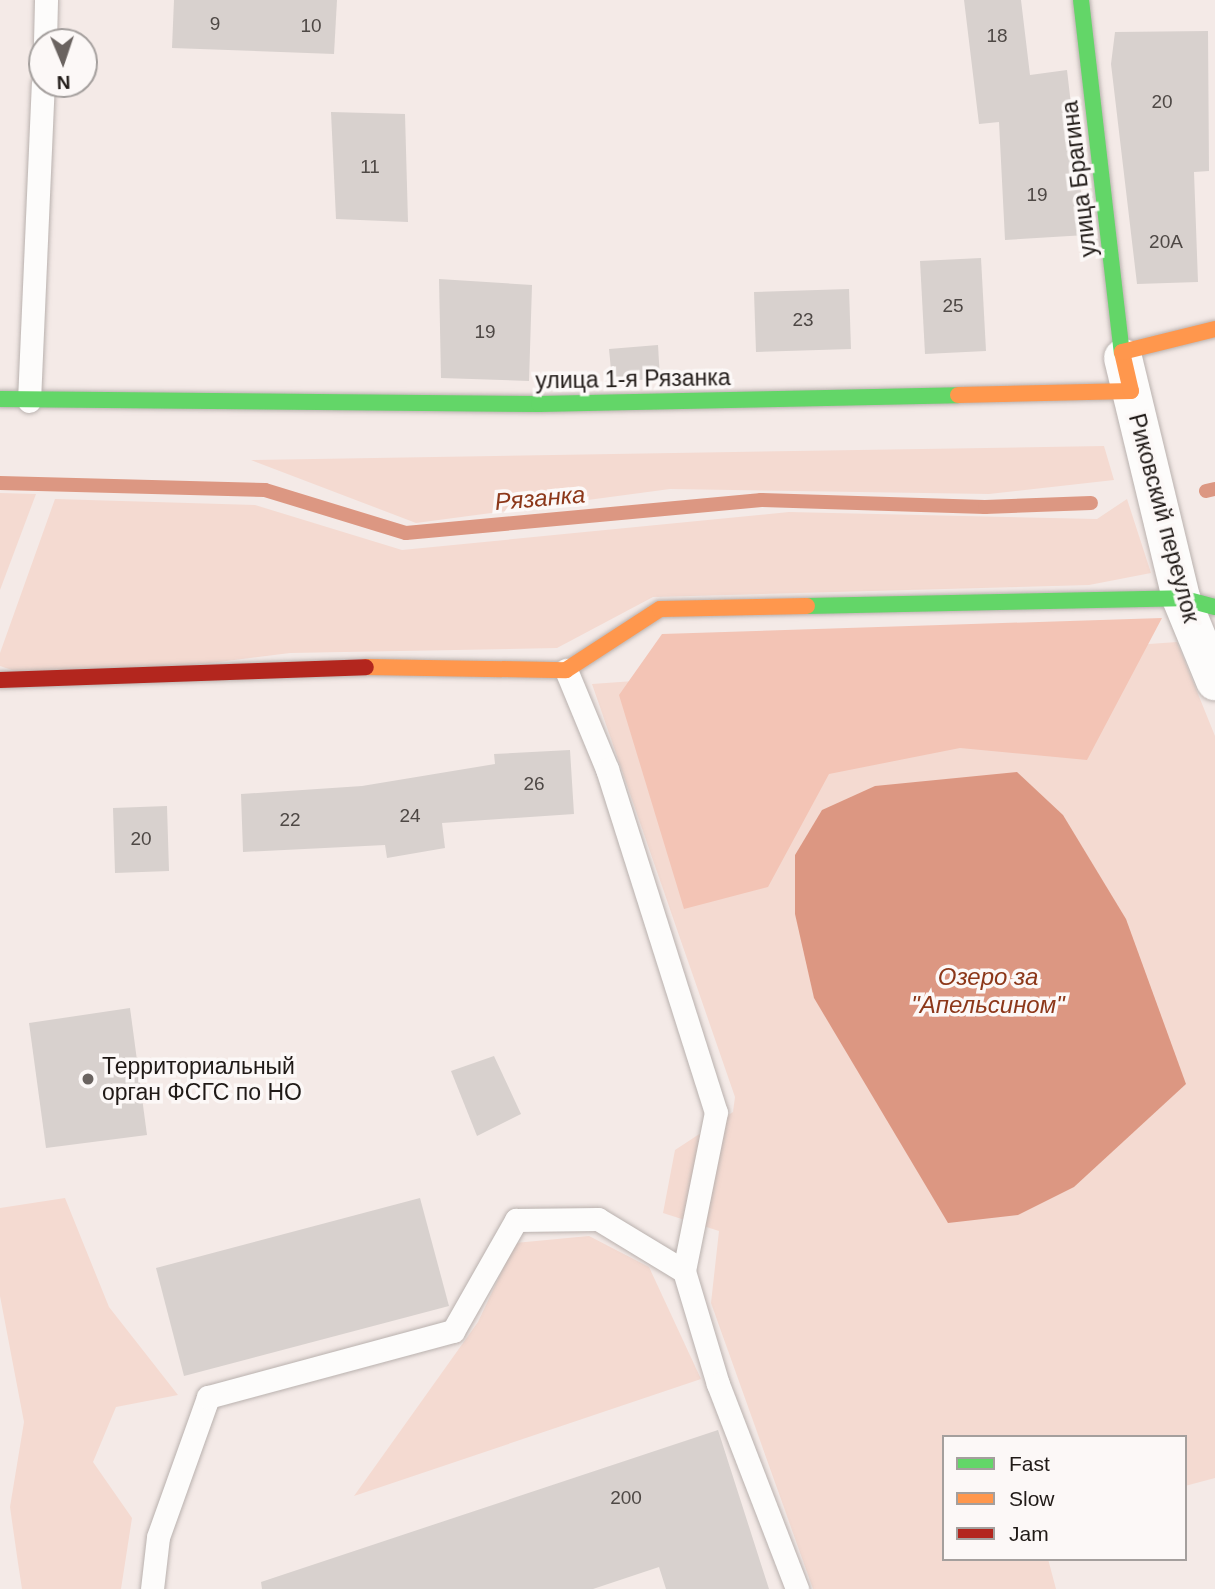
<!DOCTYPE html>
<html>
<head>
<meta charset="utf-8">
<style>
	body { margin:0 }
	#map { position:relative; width:1215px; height:1589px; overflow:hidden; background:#f4eae7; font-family:Arial,sans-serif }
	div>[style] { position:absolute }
	.green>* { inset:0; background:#f4dad1 }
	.forest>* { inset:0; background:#f3c4b5 }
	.water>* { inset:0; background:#dc9782 }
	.stream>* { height:14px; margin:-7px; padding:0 7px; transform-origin:7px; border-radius:7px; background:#dc9782 }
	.building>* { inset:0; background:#d8d1ce }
	.roads { filter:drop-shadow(0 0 2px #b9b1ae) drop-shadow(0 0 2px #b9b1ae) }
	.lane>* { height:23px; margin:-11.5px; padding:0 11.5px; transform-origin:11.5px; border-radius:11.5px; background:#fdfcfb }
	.street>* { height:38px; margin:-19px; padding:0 19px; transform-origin:19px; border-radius:19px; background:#fdfcfb }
	.fast>* { height:16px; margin:-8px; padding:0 8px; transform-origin:8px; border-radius:8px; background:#63d668 }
	.slow>* { height:16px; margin:-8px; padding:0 8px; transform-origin:8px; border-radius:8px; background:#ff974d }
	.jam>* { height:16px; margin:-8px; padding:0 8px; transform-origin:8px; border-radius:8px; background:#b3261e }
	.dots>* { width:19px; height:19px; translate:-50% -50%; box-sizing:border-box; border:4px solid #fcf8f7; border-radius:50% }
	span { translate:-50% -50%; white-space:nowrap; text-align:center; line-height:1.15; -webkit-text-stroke:7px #fcf8f7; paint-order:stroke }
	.number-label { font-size:19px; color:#4e4845 }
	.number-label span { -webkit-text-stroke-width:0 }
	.street-label { font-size:23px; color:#201a17 }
	.poi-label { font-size:23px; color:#201a17 }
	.left { translate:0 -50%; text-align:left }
	.water-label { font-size:24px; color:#8c3719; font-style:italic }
	.legend { position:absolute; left:942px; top:1435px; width:245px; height:126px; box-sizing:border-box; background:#fcf8f7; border:2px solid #a49f9d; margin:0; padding:9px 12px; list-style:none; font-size:21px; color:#201a17 }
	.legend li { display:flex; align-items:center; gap:14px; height:35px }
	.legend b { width:35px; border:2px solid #a49f9d }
	.north { position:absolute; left:28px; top:28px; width:70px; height:70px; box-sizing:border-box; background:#fcf8f7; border:2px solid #a49f9d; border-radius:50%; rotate:178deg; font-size:19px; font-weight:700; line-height:28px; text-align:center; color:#201a17 }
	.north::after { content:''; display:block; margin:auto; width:24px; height:32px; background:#6a6360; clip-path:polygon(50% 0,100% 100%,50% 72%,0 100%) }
</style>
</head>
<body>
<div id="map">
	<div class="green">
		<div style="clip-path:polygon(1104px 446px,1114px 480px,989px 494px,670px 489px,416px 523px,251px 460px)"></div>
		<div style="clip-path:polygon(0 493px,36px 494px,0 590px)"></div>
		<div style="clip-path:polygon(55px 499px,255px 505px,402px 550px,789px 512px,1097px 519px,1127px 499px,1151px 573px,1089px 585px,653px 597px,557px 648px,290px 653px,51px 683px,0 666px,0 653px)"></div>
		<div style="clip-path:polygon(1177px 642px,1215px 736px,1215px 1478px,1185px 1486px,1185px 1437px,944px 1437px,944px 1559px,1048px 1559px,1056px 1589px,813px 1589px,711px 1303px,719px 1231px,663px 1213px,675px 1150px,733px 1112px,735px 1097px,592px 684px)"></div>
		<div style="clip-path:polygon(65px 1198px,109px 1307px,178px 1395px,116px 1407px,93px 1462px,132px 1518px,121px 1589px,22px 1589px,18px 1563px,10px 1507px,24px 1422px,0 1296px,0 1208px)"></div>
		<div style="clip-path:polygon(589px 1236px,649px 1267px,701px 1379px,354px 1496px,478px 1322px,515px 1243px)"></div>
	</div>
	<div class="forest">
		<div style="clip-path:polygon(1162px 618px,1087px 760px,960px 748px,829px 774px,768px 887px,684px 909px,619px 695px,662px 634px)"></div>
	</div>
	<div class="water">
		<div style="clip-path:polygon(1017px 772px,1063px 815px,1126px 919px,1186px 1084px,1074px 1187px,1018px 1215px,948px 1223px,814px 998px,795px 914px,795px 855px,822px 810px,875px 786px)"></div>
	</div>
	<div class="stream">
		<div style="left:0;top:483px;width:265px;rotate:1.5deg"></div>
		<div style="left:265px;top:490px;width:147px;rotate:17deg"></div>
		<div style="left:406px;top:533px;width:357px;rotate:-5.3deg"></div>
		<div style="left:761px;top:500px;width:224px;rotate:1.8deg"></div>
		<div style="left:985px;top:507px;width:106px;rotate:-2.2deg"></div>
		<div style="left:1206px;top:491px;width:9px;rotate:-13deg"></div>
	</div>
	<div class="building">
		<div style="clip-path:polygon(174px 0,337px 0,334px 54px,172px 48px)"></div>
		<div style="clip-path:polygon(964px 0,1021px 0,1030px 75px,1067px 70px,1086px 235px,1005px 240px,999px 122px,979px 124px)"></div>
		<div style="clip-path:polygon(1208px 31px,1209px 171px,1194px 172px,1198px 282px,1137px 284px,1111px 64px,1115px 32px)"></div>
		<div style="clip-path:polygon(331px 112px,405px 114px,408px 222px,336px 219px)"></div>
		<div style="clip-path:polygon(981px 258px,986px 351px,925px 354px,920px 261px)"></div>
		<div style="clip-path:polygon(439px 279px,532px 285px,529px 381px,441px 378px)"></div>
		<div style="clip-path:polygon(849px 289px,851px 349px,756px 352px,754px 292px)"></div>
		<div style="clip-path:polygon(658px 345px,660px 379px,612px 381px,609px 349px)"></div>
		<div style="clip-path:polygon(570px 750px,574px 814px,442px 823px,445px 848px,387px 858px,385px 845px,243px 852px,241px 794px,362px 786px,495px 764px,494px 754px)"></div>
		<div style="clip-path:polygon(167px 806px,169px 871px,115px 873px,113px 808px)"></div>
		<div style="clip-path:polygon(130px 1008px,147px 1135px,46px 1148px,29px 1023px)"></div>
		<div style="clip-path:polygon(494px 1056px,521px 1114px,477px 1136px,451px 1071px)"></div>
		<div style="clip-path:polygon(420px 1198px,449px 1306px,184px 1376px,156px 1268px)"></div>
		<div style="clip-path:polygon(718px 1430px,769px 1589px,666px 1589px,659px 1567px,593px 1589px,262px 1589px,261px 1582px)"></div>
	</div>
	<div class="roads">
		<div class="lane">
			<div style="left:45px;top:42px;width:42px;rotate:-88.6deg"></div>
			<div style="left:29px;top:401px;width:317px;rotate:-87.5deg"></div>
			<div style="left:566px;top:670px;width:107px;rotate:67.5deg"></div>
			<div style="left:607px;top:769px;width:360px;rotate:72.4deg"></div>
			<div style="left:716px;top:1112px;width:162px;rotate:101.4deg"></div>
			<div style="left:684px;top:1271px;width:118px;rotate:73.3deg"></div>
			<div style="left:718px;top:1384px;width:220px;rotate:68.9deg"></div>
			<div style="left:152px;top:1589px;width:52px;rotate:-83.4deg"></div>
			<div style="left:158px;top:1537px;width:149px;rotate:-70.3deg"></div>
			<div style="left:208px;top:1397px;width:254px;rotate:-15.1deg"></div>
			<div style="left:453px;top:1331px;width:128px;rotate:-60.4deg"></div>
			<div style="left:516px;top:1220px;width:82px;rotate:-0.7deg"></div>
			<div style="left:598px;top:1219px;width:100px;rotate:31.2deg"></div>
		</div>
		<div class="street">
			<div style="left:1123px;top:358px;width:247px;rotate:76.4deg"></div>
			<div style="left:1181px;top:598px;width:90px;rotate:67.7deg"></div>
		</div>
		<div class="fast">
			<div style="left:1081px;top:0;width:354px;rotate:83.4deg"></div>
			<div style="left:0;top:399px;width:539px;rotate:0.53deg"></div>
			<div style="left:539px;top:404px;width:419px;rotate:-1.2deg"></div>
			<div style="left:807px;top:606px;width:374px;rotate:-1.2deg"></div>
			<div style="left:1181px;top:598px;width:35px;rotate:15deg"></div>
		</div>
		<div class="slow">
			<div style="left:958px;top:395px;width:173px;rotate:-1.3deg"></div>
			<div style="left:1131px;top:391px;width:40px;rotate:-103deg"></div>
			<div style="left:1122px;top:352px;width:96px;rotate:-13.9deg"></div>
			<div style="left:366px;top:667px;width:200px;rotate:0.9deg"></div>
			<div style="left:566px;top:670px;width:112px;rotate:-33deg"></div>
			<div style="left:660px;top:609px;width:147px;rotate:-1.2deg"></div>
		</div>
		<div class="jam">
			<div style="left:0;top:680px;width:366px;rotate:-2deg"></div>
		</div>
	</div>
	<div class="dots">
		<div style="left:88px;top:1079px;background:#6a6360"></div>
	</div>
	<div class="number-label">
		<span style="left:215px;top:24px">9</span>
		<span style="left:311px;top:26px">10</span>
		<span style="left:997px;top:36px">18</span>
		<span style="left:1162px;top:102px">20</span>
		<span style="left:370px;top:167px">11</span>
		<span style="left:1037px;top:195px">19</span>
		<span style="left:1166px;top:242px">20А</span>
		<span style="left:953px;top:306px">25</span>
		<span style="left:803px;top:320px">23</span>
		<span style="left:485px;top:332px">19</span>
		<span style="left:534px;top:784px">26</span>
		<span style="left:410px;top:816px">24</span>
		<span style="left:290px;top:820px">22</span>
		<span style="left:141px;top:839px">20</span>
		<span style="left:626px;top:1498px">200</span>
	</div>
	<div class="street-label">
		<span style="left:1079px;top:179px;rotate:-97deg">улица Брагина</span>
		<span style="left:633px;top:379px;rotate:-1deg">улица 1-я Рязанка</span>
		<span style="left:1164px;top:518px;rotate:75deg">Риковский переулок</span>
	</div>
	<div class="poi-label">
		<span class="left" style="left:102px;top:1079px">Территориальный<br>орган ФСГС по НО</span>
	</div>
	<div class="water-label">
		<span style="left:540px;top:498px;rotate:-5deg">Рязанка</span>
		<span style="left:988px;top:991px">Озеро за<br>"Апельсином"</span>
	</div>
	<ul class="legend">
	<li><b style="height:9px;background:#63d668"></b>Fast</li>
	<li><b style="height:9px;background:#ff974d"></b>Slow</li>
	<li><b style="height:9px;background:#b3261e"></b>Jam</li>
	</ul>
	<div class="north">N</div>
</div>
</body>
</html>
